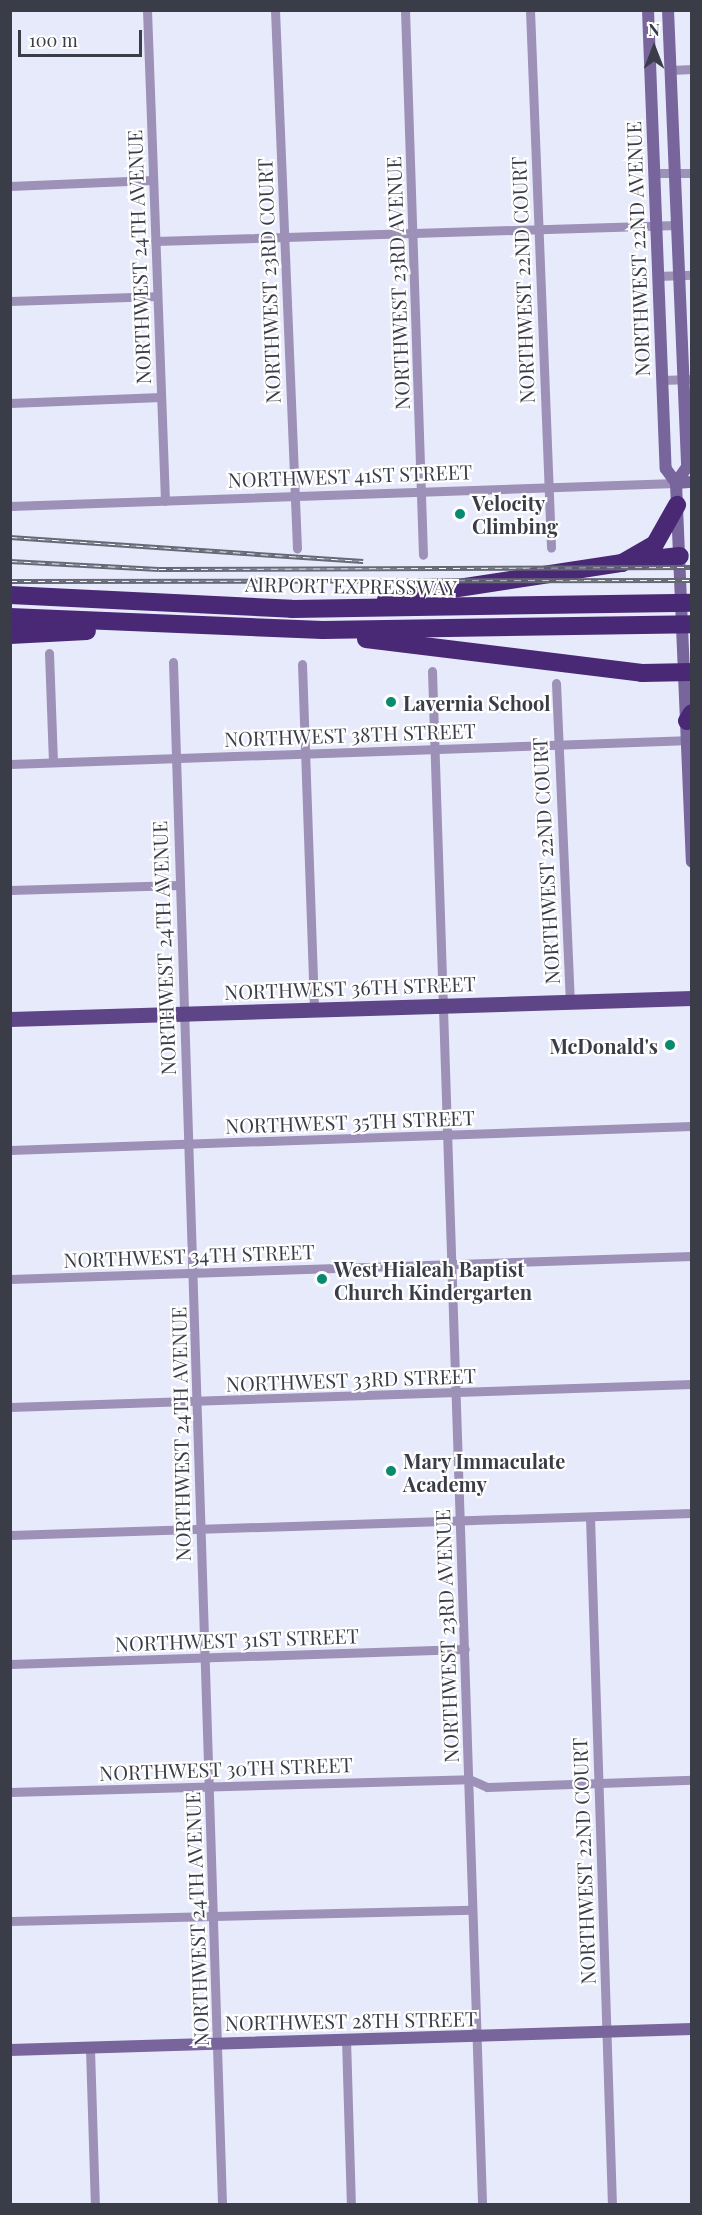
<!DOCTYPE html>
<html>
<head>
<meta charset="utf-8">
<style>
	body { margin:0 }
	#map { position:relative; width:702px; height:2215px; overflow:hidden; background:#e7eafb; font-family:"Playfair Display",serif }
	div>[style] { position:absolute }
	.street>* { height:9px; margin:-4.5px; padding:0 4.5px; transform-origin:4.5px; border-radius:4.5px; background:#9d91b7 }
	.secondary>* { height:12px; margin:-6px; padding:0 6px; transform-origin:6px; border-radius:6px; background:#78659c }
	.primary>* { height:15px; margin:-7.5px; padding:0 7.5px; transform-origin:7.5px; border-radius:7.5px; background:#5e4588 }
	.highway>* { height:18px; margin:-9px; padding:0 9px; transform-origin:9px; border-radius:9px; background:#492875 }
	.rail>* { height:4.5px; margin-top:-2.25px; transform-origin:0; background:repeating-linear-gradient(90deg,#fff 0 7px,#666875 0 14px); box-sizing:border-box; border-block:2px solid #666875 }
	.dots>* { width:16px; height:16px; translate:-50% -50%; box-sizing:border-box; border:3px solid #fff; border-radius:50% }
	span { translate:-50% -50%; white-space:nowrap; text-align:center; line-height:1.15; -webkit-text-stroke:4.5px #fff; paint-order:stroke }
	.street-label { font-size:20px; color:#3a3c47 }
	.poi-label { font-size:20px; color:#3a3c47; font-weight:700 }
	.left { translate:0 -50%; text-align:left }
	.right { translate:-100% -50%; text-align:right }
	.frame { position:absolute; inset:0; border:12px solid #3a3c47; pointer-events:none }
	.north { position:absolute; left:624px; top:18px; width:60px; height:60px; -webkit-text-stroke:4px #fff; paint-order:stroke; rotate:0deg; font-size:16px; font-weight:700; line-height:24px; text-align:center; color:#3a3c47 }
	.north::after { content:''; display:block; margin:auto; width:21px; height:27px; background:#3a3c47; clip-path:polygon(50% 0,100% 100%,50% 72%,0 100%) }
	.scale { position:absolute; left:18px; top:30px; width:124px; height:27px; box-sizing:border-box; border:3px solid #3a3c47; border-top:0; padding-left:8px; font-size:18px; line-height:21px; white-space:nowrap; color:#3a3c47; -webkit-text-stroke:4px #fff; paint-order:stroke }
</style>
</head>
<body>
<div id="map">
	<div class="street">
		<div style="left:147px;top:10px;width:491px;rotate:87.9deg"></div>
		<div style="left:275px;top:10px;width:539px;rotate:87.66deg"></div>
		<div style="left:405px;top:10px;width:545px;rotate:88.11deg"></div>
		<div style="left:530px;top:10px;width:538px;rotate:87.76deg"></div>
		<div style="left:671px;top:70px;width:21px;rotate:-3deg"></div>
		<div style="left:654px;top:173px;width:38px"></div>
		<div style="left:10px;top:186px;width:142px;rotate:-2.4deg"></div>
		<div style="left:155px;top:241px;width:522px;rotate:-1.76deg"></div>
		<div style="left:658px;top:276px;width:34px;rotate:-2deg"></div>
		<div style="left:10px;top:301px;width:147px;rotate:-1.9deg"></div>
		<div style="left:661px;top:380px;width:31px;rotate:-2deg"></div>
		<div style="left:10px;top:403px;width:151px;rotate:-2.3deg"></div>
		<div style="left:10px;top:506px;width:666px;rotate:-1.98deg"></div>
		<div style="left:49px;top:653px;width:109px;rotate:87.9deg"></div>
		<div style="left:173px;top:662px;width:1543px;rotate:88.18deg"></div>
		<div style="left:302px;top:664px;width:345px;rotate:88deg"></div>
		<div style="left:432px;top:671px;width:1534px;rotate:88.13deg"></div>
		<div style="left:556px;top:683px;width:319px;rotate:87.5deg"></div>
		<div style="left:10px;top:764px;width:682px;rotate:-2.02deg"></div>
		<div style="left:10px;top:890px;width:169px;rotate:-1.7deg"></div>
		<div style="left:10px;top:1150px;width:682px;rotate:-2.02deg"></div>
		<div style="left:10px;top:1279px;width:682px;rotate:-1.93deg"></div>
		<div style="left:10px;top:1407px;width:682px;rotate:-1.93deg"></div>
		<div style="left:590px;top:1517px;width:687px;rotate:88.17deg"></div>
		<div style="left:10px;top:1535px;width:682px;rotate:-1.85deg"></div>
		<div style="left:10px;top:1664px;width:455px;rotate:-1.9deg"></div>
		<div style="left:10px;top:1792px;width:459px;rotate:-1.6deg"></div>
		<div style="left:469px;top:1779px;width:20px;rotate:24deg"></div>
		<div style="left:487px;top:1787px;width:205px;rotate:-2deg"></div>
		<div style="left:10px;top:1921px;width:461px;rotate:-1.4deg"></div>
		<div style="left:346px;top:2039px;width:165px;rotate:88.3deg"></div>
		<div style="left:90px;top:2049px;width:155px;rotate:88.2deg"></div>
	</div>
	<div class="secondary">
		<div style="left:648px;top:10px;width:459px;rotate:87.8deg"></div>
		<div style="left:666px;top:469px;width:17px;rotate:54deg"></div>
		<div style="left:668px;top:10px;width:457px;rotate:87.6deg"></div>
		<div style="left:687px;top:467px;width:19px;rotate:125deg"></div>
		<div style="left:676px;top:483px;width:379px;rotate:87.6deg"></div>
		<div style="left:676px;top:483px;width:16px;rotate:-4deg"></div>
		<div style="left:10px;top:2050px;width:682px;rotate:-1.76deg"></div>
	</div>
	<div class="primary">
		<div style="left:10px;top:1019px;width:682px;rotate:-1.76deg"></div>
	</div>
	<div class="highway">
		<div style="left:634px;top:561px;width:46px;rotate:-6.2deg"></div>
		<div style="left:10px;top:595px;width:282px;rotate:2.8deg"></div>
		<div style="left:292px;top:609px;width:400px;rotate:-0.9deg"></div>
		<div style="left:386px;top:599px;width:239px;rotate:-8.7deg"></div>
		<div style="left:622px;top:563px;width:38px;rotate:-30deg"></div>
		<div style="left:655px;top:544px;width:45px;rotate:-60.6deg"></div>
		<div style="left:10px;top:617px;width:313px;rotate:2.4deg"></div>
		<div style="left:323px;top:630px;width:369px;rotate:-0.9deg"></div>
		<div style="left:10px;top:635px;width:77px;rotate:-3deg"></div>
		<div style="left:366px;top:639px;width:278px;rotate:7deg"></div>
		<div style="left:642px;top:673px;width:50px;rotate:-1.1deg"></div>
		<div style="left:687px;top:721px;width:9px;rotate:-58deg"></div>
	</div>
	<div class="rail">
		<div style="left:10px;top:537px;width:354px;rotate:3.9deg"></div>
		<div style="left:10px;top:561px;width:149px;rotate:3.1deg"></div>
		<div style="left:159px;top:569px;width:533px;rotate:-0.21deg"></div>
		<div style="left:10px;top:581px;width:682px;rotate:-0.08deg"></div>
	</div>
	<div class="dots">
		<div style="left:460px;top:514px;background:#078a6f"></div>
		<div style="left:391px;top:702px;background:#078a6f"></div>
		<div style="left:670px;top:1045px;background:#078a6f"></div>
		<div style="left:322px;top:1279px;background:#078a6f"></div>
		<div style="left:391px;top:1471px;background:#078a6f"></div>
	</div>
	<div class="street-label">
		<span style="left:637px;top:249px;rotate:-92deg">NORTHWEST 22ND AVENUE</span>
		<span style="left:138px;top:257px;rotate:-92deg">NORTHWEST 24TH AVENUE</span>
		<span style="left:522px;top:280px;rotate:-92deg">NORTHWEST 22ND COURT</span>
		<span style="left:268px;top:281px;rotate:-92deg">NORTHWEST 23RD COURT</span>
		<span style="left:397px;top:283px;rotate:-92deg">NORTHWEST 23RD AVENUE</span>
		<span style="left:350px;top:475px;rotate:-2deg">NORTHWEST 41ST STREET</span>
		<span style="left:351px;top:585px;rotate:1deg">AIRPORT EXPRESSWAY</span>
		<span style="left:350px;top:734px;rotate:-2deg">NORTHWEST 38TH STREET</span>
		<span style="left:545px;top:861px;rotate:-93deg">NORTHWEST 22ND COURT</span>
		<span style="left:163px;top:948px;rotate:-92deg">NORTHWEST 24TH AVENUE</span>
		<span style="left:350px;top:987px;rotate:-2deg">NORTHWEST 36TH STREET</span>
		<span style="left:350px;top:1121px;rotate:-2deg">NORTHWEST 35TH STREET</span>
		<span style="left:189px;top:1255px;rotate:-2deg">NORTHWEST 34TH STREET</span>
		<span style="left:351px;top:1379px;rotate:-2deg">NORTHWEST 33RD STREET</span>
		<span style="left:180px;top:1434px;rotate:-91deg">NORTHWEST 24TH AVENUE</span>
		<span style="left:446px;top:1636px;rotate:-92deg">NORTHWEST 23RD AVENUE</span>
		<span style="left:237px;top:1639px;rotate:-2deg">NORTHWEST 31ST STREET</span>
		<span style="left:226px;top:1768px;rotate:-2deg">NORTHWEST 30TH STREET</span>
		<span style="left:583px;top:1861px;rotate:-92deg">NORTHWEST 22ND COURT</span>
		<span style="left:196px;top:1919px;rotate:-92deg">NORTHWEST 24TH AVENUE</span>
		<span style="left:351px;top:2020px;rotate:-1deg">NORTHWEST 28TH STREET</span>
	</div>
	<div class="poi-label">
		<span class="left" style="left:472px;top:514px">Velocity<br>Climbing</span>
		<span class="left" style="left:403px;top:702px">Lavernia School</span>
		<span class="right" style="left:658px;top:1045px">McDonald's</span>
		<span class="left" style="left:334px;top:1280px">West Hialeah Baptist<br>Church Kindergarten</span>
		<span class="left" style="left:403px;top:1472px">Mary Immaculate<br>Academy</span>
	</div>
	<div class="frame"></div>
	<div class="north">N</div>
	<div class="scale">100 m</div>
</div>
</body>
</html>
